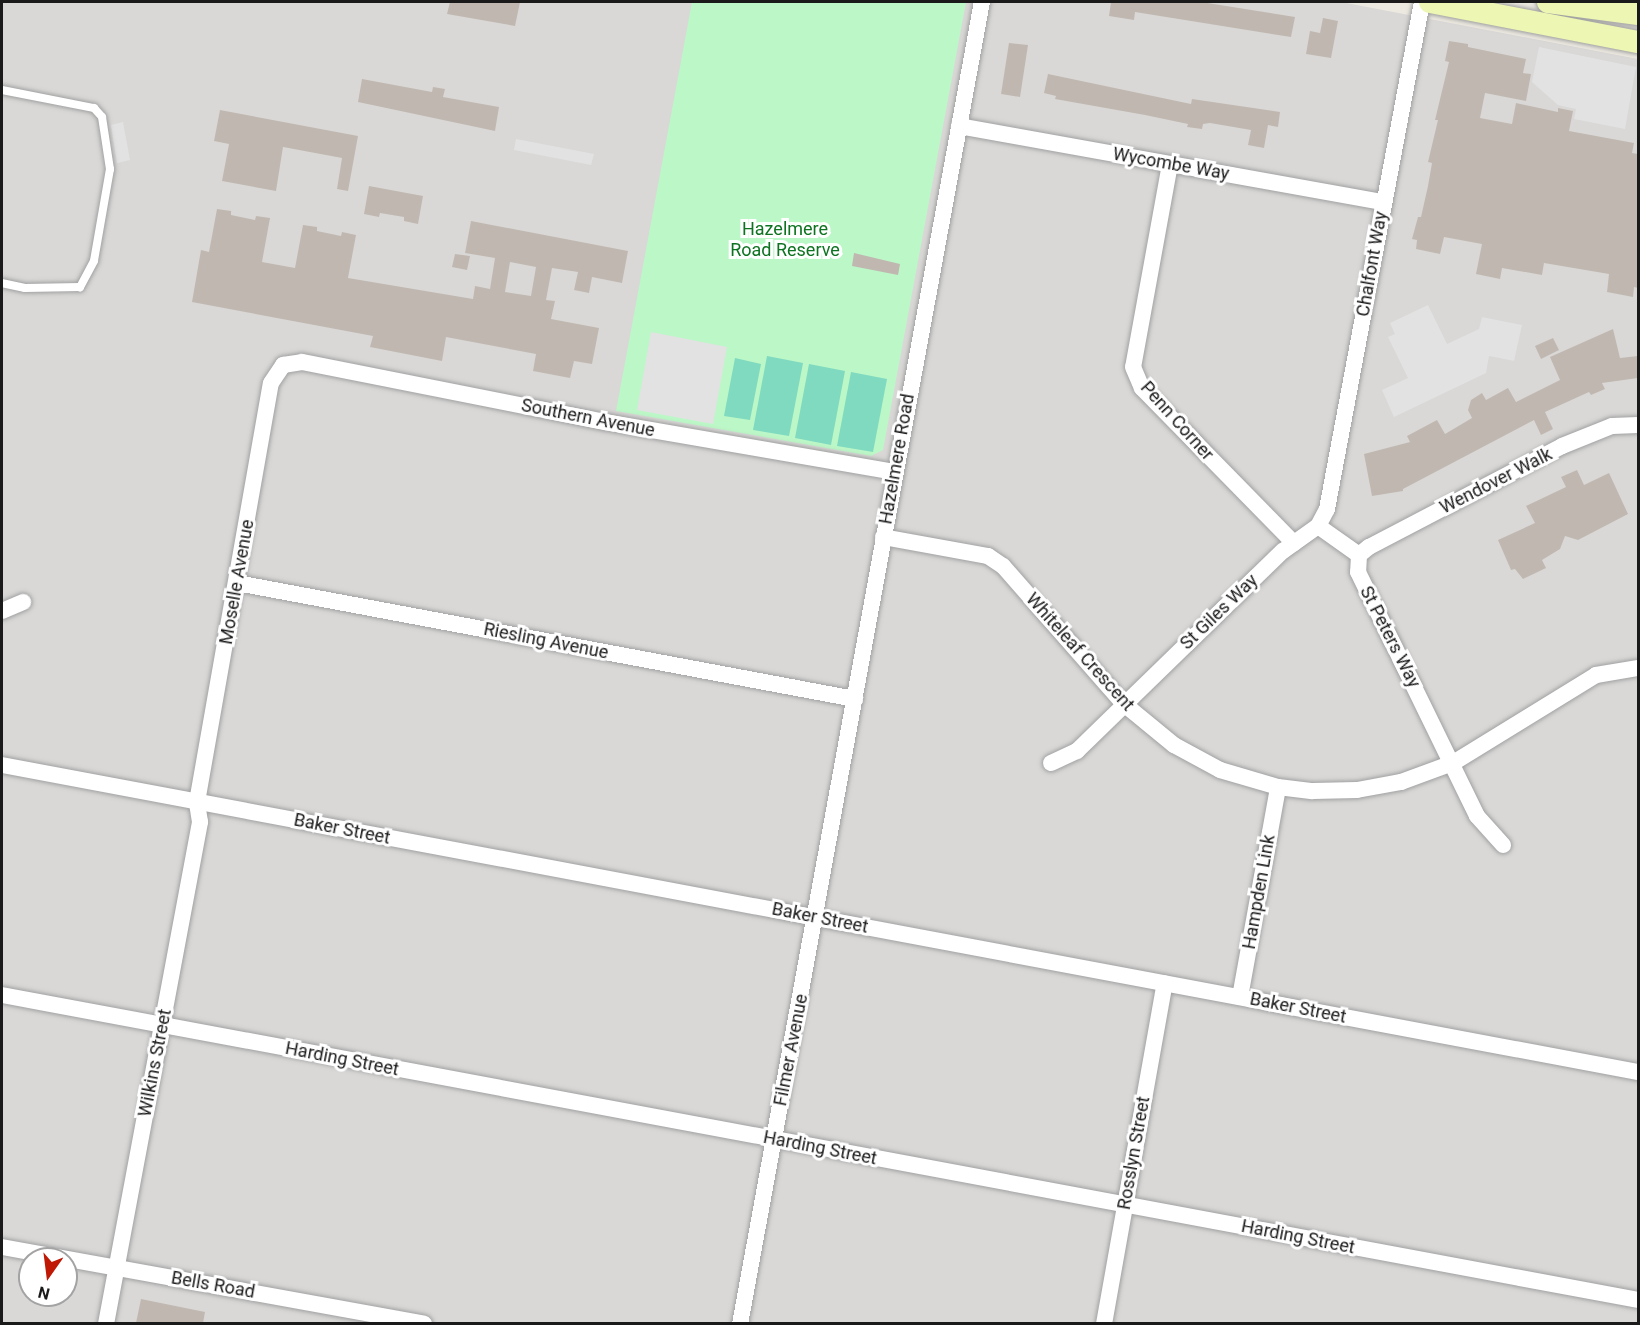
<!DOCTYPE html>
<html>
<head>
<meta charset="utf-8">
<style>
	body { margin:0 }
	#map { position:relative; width:1640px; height:1325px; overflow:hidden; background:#ece9e0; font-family:Roboto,sans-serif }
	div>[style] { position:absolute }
	.residential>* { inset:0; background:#d9d8d7 }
	.park>* { inset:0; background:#bcf7c7 }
	.pitch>* { inset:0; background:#7fdac0 }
	.parking>* { inset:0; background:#e2e2e2 }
	.building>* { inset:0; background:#c0b8b0 }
	.roads { filter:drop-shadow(0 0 2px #a1a1a1) drop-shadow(0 0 2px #a1a1a1) }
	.lane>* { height:8px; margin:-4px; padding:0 4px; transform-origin:4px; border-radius:4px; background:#fff }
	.street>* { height:16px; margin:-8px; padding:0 8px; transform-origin:8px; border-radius:8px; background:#fff }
	.secondary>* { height:22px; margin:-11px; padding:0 11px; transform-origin:11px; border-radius:11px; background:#edf7b3 }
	span { translate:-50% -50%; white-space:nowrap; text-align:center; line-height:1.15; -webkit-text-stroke:6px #fff; paint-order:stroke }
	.street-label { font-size:18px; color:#1a1a1a }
	.park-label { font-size:18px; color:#0e7321 }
	.frame { position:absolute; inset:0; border:3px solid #1a1a1a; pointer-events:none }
	.north { position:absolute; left:18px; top:1247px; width:60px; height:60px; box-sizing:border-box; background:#fff; border:2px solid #a3a3a3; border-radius:50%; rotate:194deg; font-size:16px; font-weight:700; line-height:24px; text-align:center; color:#1a1a1a }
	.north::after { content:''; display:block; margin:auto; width:21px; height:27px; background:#bf1906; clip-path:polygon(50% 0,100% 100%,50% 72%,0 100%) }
</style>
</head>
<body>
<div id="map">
	<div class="residential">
		<div style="clip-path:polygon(evenodd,2px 2px,1341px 2px,1638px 59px,1638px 1323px,2px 1324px,2px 2px,30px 1259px,66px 1259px,66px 1295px,30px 1295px,30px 1259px)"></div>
	</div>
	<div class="park">
		<div style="clip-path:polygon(692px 2px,966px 2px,883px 450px,871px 456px,616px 411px)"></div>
	</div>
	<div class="pitch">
		<div style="clip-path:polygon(767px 356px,803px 363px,789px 436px,753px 430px)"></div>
		<div style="clip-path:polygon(735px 358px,761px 364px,750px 420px,724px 416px)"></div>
		<div style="clip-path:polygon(809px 364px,845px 371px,831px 445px,795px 438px)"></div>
		<div style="clip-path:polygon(851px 372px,887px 379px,873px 452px,837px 446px)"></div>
	</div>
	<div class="parking">
		<div style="clip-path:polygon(1539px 47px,1636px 67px,1625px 129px,1574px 119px,1576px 109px,1558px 105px,1532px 82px)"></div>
		<div style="clip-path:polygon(123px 122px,130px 160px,117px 163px,111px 125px)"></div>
		<div style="clip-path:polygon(516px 139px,594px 154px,591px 165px,514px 150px)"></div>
		<div style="clip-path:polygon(1428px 305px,1447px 344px,1479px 329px,1482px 317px,1522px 325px,1514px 361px,1489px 356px,1486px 373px,1394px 417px,1382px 390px,1408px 378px,1388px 337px,1395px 334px,1390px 323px)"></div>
		<div style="clip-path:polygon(651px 332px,727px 347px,713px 424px,637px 410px)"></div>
	</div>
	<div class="building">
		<div style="clip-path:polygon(450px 2px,520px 2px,515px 26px,447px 14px)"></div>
		<div style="clip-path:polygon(1111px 2px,1201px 2px,1295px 17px,1291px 37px,1135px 12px,1134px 20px,1109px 16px)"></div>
		<div style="clip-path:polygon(1323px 18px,1338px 21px,1331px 58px,1306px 54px,1310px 31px,1320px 33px)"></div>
		<div style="clip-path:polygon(1449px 41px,1468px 44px,1468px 47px,1526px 59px,1523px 73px,1531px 74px,1526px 101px,1485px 93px,1480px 118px,1512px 124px,1516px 103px,1558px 112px,1558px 108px,1573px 111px,1569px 131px,1634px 143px,1632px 153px,1638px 154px,1638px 288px,1634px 287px,1633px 297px,1607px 292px,1609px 274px,1544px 263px,1542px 275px,1502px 268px,1500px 279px,1476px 274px,1482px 244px,1444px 237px,1440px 254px,1416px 249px,1417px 240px,1412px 239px,1418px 217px,1421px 217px,1428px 186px,1432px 163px,1428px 162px,1438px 120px,1435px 120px,1449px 62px,1445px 61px)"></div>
		<div style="clip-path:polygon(1009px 43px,1028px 45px,1020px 97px,1001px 94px)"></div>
		<div style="clip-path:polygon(1048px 74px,1191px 104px,1192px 99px,1280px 112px,1278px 127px,1268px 125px,1264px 148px,1248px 145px,1251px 130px,1210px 123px,1203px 124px,1202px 129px,1187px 127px,1188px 124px,1145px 115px,1055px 99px,1056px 96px,1044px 93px)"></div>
		<div style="clip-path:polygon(362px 79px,432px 92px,433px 87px,445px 89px,443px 97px,499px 107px,495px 131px,358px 102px)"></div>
		<div style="clip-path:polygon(220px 110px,358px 136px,348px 191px,337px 189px,342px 158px,283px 147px,276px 191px,222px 181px,229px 144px,214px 141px)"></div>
		<div style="clip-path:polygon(369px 186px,423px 196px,418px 224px,404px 221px,404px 217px,380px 213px,379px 217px,364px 214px)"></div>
		<div style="clip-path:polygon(evenodd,217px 209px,231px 211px,231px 215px,255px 220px,256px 216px,270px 218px,262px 262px,295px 268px,303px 225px,317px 227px,317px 231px,341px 236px,342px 232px,356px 235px,348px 278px,473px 299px,475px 286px,490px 289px,495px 258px,465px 253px,471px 221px,628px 251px,622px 283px,592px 277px,589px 293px,574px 290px,578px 272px,552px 268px,546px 300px,555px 301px,551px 319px,599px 328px,592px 364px,574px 361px,570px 378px,533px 371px,536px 354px,446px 337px,442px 361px,370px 347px,373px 336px,192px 302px,201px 250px,209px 252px,217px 209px,510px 262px,536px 267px,531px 296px,505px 292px,510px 262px)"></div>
		<div style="clip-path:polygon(854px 253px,900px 264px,898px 275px,852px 266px)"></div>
		<div style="clip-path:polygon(455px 254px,470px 256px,467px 270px,452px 267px)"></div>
		<div style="clip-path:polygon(1613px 329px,1620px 358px,1638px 356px,1638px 378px,1602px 383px,1605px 389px,1591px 395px,1589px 392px,1545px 412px,1553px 429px,1541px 435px,1534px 420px,1403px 489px,1403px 491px,1372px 496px,1364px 454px,1410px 442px,1407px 436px,1437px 420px,1445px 434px,1472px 418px,1468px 410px,1471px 400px,1482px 393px,1486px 400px,1508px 388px,1516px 402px,1560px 380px,1550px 357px)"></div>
		<div style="clip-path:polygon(1553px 338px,1559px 350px,1541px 359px,1535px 346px)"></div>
		<div style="clip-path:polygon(1577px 470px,1584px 485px,1609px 473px,1628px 514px,1578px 540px,1565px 536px,1560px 549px,1542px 560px,1546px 568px,1523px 579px,1515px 569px,1511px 570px,1498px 540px,1535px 523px,1526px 506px,1566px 487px,1561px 477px)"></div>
		<div style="clip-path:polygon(141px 1299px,205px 1312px,203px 1323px,136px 1323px)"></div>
	</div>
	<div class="roads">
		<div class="lane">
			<div style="left:2px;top:90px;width:94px;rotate:11.1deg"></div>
			<div style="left:94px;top:108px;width:12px;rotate:48deg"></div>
			<div style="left:102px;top:117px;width:53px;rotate:81.3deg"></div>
			<div style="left:110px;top:169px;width:93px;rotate:99.9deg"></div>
			<div style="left:94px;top:261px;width:30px;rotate:118deg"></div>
			<div style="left:80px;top:287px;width:55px;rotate:179deg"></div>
			<div style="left:25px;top:288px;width:24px;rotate:-168deg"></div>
		</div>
		<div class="street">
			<div style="left:959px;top:126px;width:431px;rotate:10.2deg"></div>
			<div style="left:1170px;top:164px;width:206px;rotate:100.3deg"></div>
			<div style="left:1133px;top:367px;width:23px;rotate:67deg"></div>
			<div style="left:1142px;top:388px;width:217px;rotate:45.6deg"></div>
			<div style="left:1318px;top:526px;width:50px;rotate:35.3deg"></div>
			<div style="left:1359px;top:555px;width:17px;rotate:93deg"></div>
			<div style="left:1358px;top:572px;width:271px;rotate:64deg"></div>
			<div style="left:1477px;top:816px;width:39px;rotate:48deg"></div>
			<div style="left:883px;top:537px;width:107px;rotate:10.3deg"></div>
			<div style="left:988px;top:556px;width:18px;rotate:34deg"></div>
			<div style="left:1003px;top:566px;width:184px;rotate:48.8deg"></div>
			<div style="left:1124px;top:704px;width:65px;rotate:39.4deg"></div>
			<div style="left:1174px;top:745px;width:52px;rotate:28.5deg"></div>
			<div style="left:1220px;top:770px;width:60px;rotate:16.3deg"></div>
			<div style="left:1278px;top:787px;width:35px;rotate:7deg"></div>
			<div style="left:1313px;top:791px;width:44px;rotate:-1.3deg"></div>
			<div style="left:1357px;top:790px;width:45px;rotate:-10.3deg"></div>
			<div style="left:1401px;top:782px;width:55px;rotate:-20.1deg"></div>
			<div style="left:1453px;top:763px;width:168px;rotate:-31.6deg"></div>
			<div style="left:1596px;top:675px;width:43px;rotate:-9.5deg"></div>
			<div style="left:1359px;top:555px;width:13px;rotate:-39deg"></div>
			<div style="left:1369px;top:547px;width:218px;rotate:-27.6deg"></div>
			<div style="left:1562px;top:446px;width:54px;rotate:-21.8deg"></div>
			<div style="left:1612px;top:426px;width:26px;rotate:-2deg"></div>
			<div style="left:237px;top:583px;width:629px;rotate:10.63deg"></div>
			<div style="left:2px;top:611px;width:23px;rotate:-23deg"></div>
			<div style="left:1051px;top:763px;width:29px;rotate:-25deg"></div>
			<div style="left:1077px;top:751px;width:287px;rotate:-44.2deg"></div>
			<div style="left:1283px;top:551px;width:43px;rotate:-35.5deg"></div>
			<div style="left:1318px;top:526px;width:19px;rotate:-62deg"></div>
			<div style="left:1327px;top:509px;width:516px;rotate:-79.39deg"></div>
			<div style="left:2px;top:765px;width:1665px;rotate:10.63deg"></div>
			<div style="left:2px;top:995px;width:1664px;rotate:10.56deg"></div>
			<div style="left:1240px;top:997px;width:213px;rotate:-79.7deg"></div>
			<div style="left:2px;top:1247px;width:429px;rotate:10.3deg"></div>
			<div style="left:106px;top:1324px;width:511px;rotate:-79.39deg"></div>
			<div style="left:200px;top:822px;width:20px;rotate:-99deg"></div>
			<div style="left:197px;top:802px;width:425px;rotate:-80deg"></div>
			<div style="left:271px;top:383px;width:22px;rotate:-56deg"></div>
			<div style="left:283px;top:365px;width:19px;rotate:-9deg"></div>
			<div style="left:302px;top:362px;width:309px;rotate:11.2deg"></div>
			<div style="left:605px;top:422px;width:294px;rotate:9.8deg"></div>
			<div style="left:740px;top:1324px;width:1344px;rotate:-79.63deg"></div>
			<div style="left:1104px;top:1324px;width:346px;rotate:-79.9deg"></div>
		</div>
		<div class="secondary">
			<div style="left:1430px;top:2px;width:212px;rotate:10.9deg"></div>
			<div style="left:1548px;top:2px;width:91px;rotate:7.6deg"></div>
		</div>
	</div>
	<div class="street-label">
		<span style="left:1171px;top:164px;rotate:10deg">Wycombe Way</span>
		<span style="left:1372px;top:264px;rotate:-80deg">Chalfont Way</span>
		<span style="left:588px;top:418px;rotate:11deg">Southern Avenue</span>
		<span style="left:1177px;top:421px;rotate:48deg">Penn Corner</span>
		<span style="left:897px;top:459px;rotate:-80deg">Hazelmere Road</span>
		<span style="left:1496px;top:481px;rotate:-27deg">Wendover Walk</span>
		<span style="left:237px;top:582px;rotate:-80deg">Moselle Avenue</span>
		<span style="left:1219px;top:612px;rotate:-44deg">St Giles Way</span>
		<span style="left:1390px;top:637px;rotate:63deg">St Peters Way</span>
		<span style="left:546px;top:641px;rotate:11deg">Riesling Avenue</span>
		<span style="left:1080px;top:652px;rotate:48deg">Whiteleaf Crescent</span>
		<span style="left:342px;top:829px;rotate:11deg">Baker Street</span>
		<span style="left:1259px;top:892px;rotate:-80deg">Hampden Link</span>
		<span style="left:820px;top:918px;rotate:11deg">Baker Street</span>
		<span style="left:1298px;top:1008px;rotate:11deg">Baker Street</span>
		<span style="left:791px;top:1050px;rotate:-79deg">Filmer Avenue</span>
		<span style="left:342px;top:1059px;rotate:11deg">Harding Street</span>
		<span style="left:155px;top:1063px;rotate:-79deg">Wilkins Street</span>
		<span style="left:820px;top:1148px;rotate:11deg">Harding Street</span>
		<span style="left:1134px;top:1153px;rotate:-80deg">Rosslyn Street</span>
		<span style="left:1298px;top:1237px;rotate:11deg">Harding Street</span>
		<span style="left:213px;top:1285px;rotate:10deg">Bells Road</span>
	</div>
	<div class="park-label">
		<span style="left:785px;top:240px">Hazelmere<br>Road Reserve</span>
	</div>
	<div class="frame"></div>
	<div class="north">N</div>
</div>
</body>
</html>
